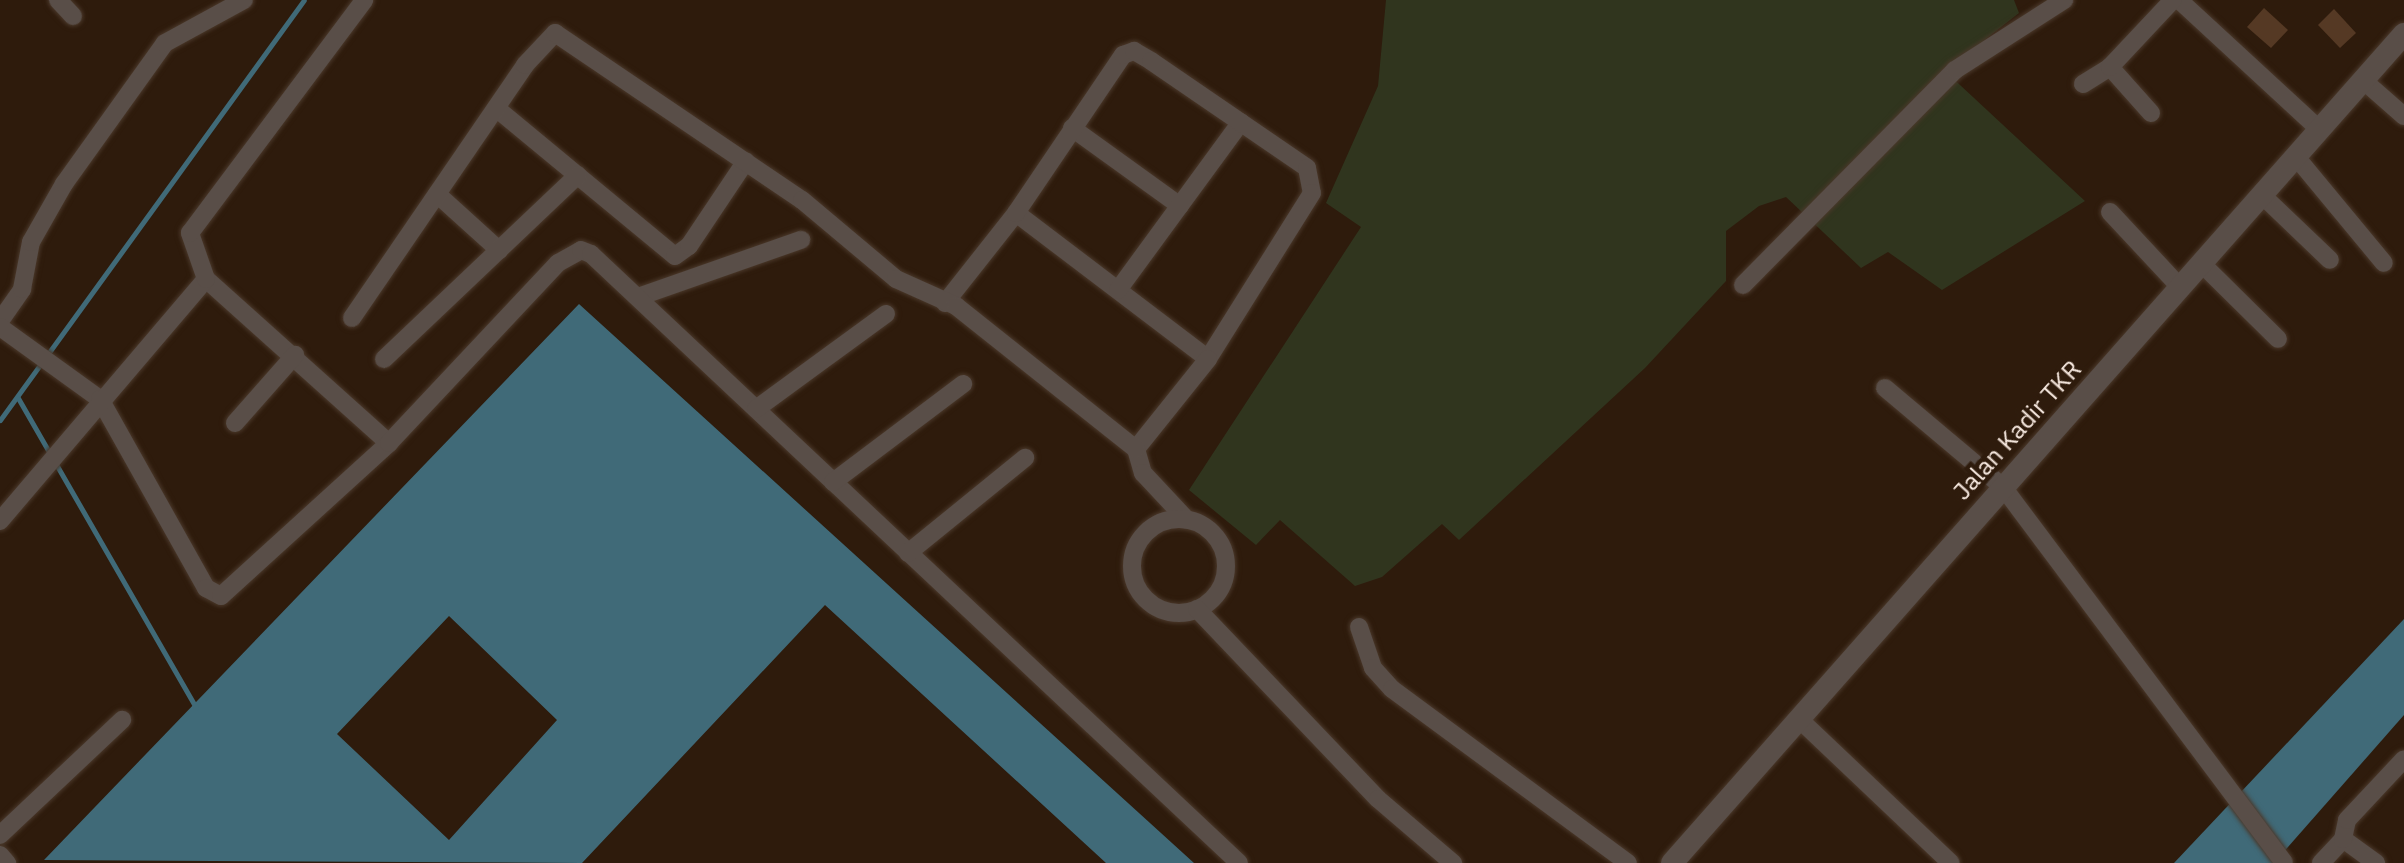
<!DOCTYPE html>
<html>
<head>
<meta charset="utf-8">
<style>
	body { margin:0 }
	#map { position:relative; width:2404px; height:863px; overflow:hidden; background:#2e1b0c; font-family:"IBM Plex Sans",sans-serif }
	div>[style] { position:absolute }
	.green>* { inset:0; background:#30351e }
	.water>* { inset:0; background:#406a78 }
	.stream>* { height:5px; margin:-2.5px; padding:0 2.5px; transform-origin:2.5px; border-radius:2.5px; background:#406a78 }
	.building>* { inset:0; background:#553924 }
	.roads { filter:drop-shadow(0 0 2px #4a382a) drop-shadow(0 0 2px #4a382a) }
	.minor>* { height:18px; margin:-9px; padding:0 9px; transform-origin:9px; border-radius:9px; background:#594e48 }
	.minor>.ring { margin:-9px; padding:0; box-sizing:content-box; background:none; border:18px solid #594e48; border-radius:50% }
	.tertiary>* { height:22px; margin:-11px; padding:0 11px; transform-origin:11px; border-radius:11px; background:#594e48 }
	span { translate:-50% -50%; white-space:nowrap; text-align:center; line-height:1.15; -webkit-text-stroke:9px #2e1b0c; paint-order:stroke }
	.street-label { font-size:25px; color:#f8eae1 }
</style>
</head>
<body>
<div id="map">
	<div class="green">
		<div style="clip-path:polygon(1386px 0,2014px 0,2019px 13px,1945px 71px,2085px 201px,1942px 290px,1888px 252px,1861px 268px,1786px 197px,1759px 206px,1726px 231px,1726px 281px,1645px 368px,1459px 540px,1442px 524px,1382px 577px,1355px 586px,1280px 520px,1256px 545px,1189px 490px,1361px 227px,1326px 203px,1378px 86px)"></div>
	</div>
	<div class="water">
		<div style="clip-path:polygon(evenodd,579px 304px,1194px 863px,1106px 863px,825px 605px,582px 863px,44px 860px,579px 304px,449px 616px,557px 720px,449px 840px,337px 734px,449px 616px)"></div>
		<div style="clip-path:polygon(2404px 619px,2404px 715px,2274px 863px,2174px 863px)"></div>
	</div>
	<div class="stream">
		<div style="left:18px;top:398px;width:357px;rotate:60.1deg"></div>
		<div style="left:0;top:420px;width:518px;rotate:-54.1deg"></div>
	</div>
	<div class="building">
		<div style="clip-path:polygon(2264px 8px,2288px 30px,2271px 48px,2247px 27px)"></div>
		<div style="clip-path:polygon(2334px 9px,2356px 33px,2340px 48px,2318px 25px)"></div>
	</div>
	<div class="roads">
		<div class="minor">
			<div style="left:58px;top:0;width:22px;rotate:47deg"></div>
			<div style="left:2179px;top:0;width:192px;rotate:42.7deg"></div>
			<div style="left:2364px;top:81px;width:53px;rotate:41.2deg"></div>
			<div style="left:2083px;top:84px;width:32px;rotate:-32deg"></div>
			<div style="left:496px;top:108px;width:232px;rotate:39.6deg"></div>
			<div style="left:675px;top:256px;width:17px;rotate:-36deg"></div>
			<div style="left:689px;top:246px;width:102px;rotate:-56.2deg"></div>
			<div style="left:2151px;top:113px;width:62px;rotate:-131.7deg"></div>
			<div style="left:2110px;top:67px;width:92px;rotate:-46.8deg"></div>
			<div style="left:1072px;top:128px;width:133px;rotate:35.8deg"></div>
			<div style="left:2297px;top:158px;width:136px;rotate:50.4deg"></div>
			<div style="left:437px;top:194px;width:84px;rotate:42.1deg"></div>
			<div style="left:2264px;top:197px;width:91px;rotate:43.7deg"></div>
			<div style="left:2110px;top:212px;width:103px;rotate:47deg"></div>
			<div style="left:1016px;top:213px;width:241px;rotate:37.2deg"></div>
			<div style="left:2201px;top:263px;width:108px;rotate:44.6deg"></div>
			<div style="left:206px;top:279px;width:246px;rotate:41.9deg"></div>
			<div style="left:1743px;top:285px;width:302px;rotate:-45.4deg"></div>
			<div style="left:1955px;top:70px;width:130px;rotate:-32.7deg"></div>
			<div style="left:1118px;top:290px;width:208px;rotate:-53.8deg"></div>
			<div style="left:638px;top:297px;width:173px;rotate:-19.3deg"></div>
			<div style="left:945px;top:303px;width:115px;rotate:-51.7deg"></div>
			<div style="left:1016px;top:213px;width:191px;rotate:-55.9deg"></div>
			<div style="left:1123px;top:55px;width:12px;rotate:-20deg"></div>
			<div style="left:1134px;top:51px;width:20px;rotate:30deg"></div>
			<div style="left:1151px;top:61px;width:189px;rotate:34.4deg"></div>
			<div style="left:1307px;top:168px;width:25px;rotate:79deg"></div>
			<div style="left:1312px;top:193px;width:196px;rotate:122.1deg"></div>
			<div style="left:1208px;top:359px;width:115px;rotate:128.7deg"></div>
			<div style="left:1136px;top:449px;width:25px;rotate:74deg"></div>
			<div style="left:1143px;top:473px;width:64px;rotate:46.9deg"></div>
			<div style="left:352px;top:318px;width:306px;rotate:-55.6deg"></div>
			<div style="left:525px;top:65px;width:44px;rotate:-46.8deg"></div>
			<div style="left:555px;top:33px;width:298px;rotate:34.1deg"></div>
			<div style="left:802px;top:200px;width:123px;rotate:40deg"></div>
			<div style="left:896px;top:279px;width:66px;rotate:24.2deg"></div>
			<div style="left:956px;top:306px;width:230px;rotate:38.5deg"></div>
			<div style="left:0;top:321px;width:39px;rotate:-55deg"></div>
			<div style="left:22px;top:289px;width:48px;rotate:-79.2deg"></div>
			<div style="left:31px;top:242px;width:67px;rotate:-60.4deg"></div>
			<div style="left:64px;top:184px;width:173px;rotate:-54.4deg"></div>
			<div style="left:165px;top:43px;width:90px;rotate:-28.6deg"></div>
			<div style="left:0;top:327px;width:123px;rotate:35.8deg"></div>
			<div style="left:100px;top:399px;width:217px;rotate:60.7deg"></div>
			<div style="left:206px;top:588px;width:17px;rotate:28deg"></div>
			<div style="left:221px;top:596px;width:227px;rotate:-42.3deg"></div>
			<div style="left:389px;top:443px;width:247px;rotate:-46.8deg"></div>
			<div style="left:558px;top:263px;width:26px;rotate:-29deg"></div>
			<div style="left:581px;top:250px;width:11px;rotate:22deg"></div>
			<div style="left:591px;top:254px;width:889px;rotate:43.22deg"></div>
			<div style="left:384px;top:359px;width:267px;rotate:-43.5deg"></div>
			<div style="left:1885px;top:388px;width:154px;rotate:40deg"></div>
			<div style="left:2003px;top:487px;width:469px;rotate:53.2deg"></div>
			<div style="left:756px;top:409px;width:161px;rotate:-36.2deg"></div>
			<div style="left:235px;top:423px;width:91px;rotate:-48.6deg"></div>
			<div style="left:833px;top:482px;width:163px;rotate:-37deg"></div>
			<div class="ring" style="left:1132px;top:519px;width:76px;height:76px"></div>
			<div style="left:0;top:521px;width:318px;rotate:-49.6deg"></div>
			<div style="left:206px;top:279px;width:49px;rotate:-109.2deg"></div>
			<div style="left:190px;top:233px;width:291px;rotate:-53.2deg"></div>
			<div style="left:908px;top:553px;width:151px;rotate:-39.1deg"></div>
			<div style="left:1197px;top:609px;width:262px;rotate:46.4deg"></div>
			<div style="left:1378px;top:799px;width:99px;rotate:40.5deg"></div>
			<div style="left:1359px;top:627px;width:43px;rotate:71.1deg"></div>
			<div style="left:1373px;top:668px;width:28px;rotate:48deg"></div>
			<div style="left:1392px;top:689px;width:293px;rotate:36.4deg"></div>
			<div style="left:1799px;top:719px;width:209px;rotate:43.5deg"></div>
			<div style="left:0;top:835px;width:168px;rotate:-43.3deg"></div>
			<div style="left:2343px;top:839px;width:41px;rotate:36deg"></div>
			<div style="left:0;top:855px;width:11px;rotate:49deg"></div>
			<div style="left:2321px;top:863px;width:33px;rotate:-47deg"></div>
			<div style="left:2343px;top:839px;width:19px;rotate:-78deg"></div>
			<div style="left:2347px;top:820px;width:83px;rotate:-46.9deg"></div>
		</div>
		<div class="tertiary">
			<div style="left:1672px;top:863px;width:1106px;rotate:-48.56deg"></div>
		</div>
	</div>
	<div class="street-label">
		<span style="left:2017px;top:430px;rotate:-48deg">Jalan Kadir TKR</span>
	</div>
</div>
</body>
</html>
